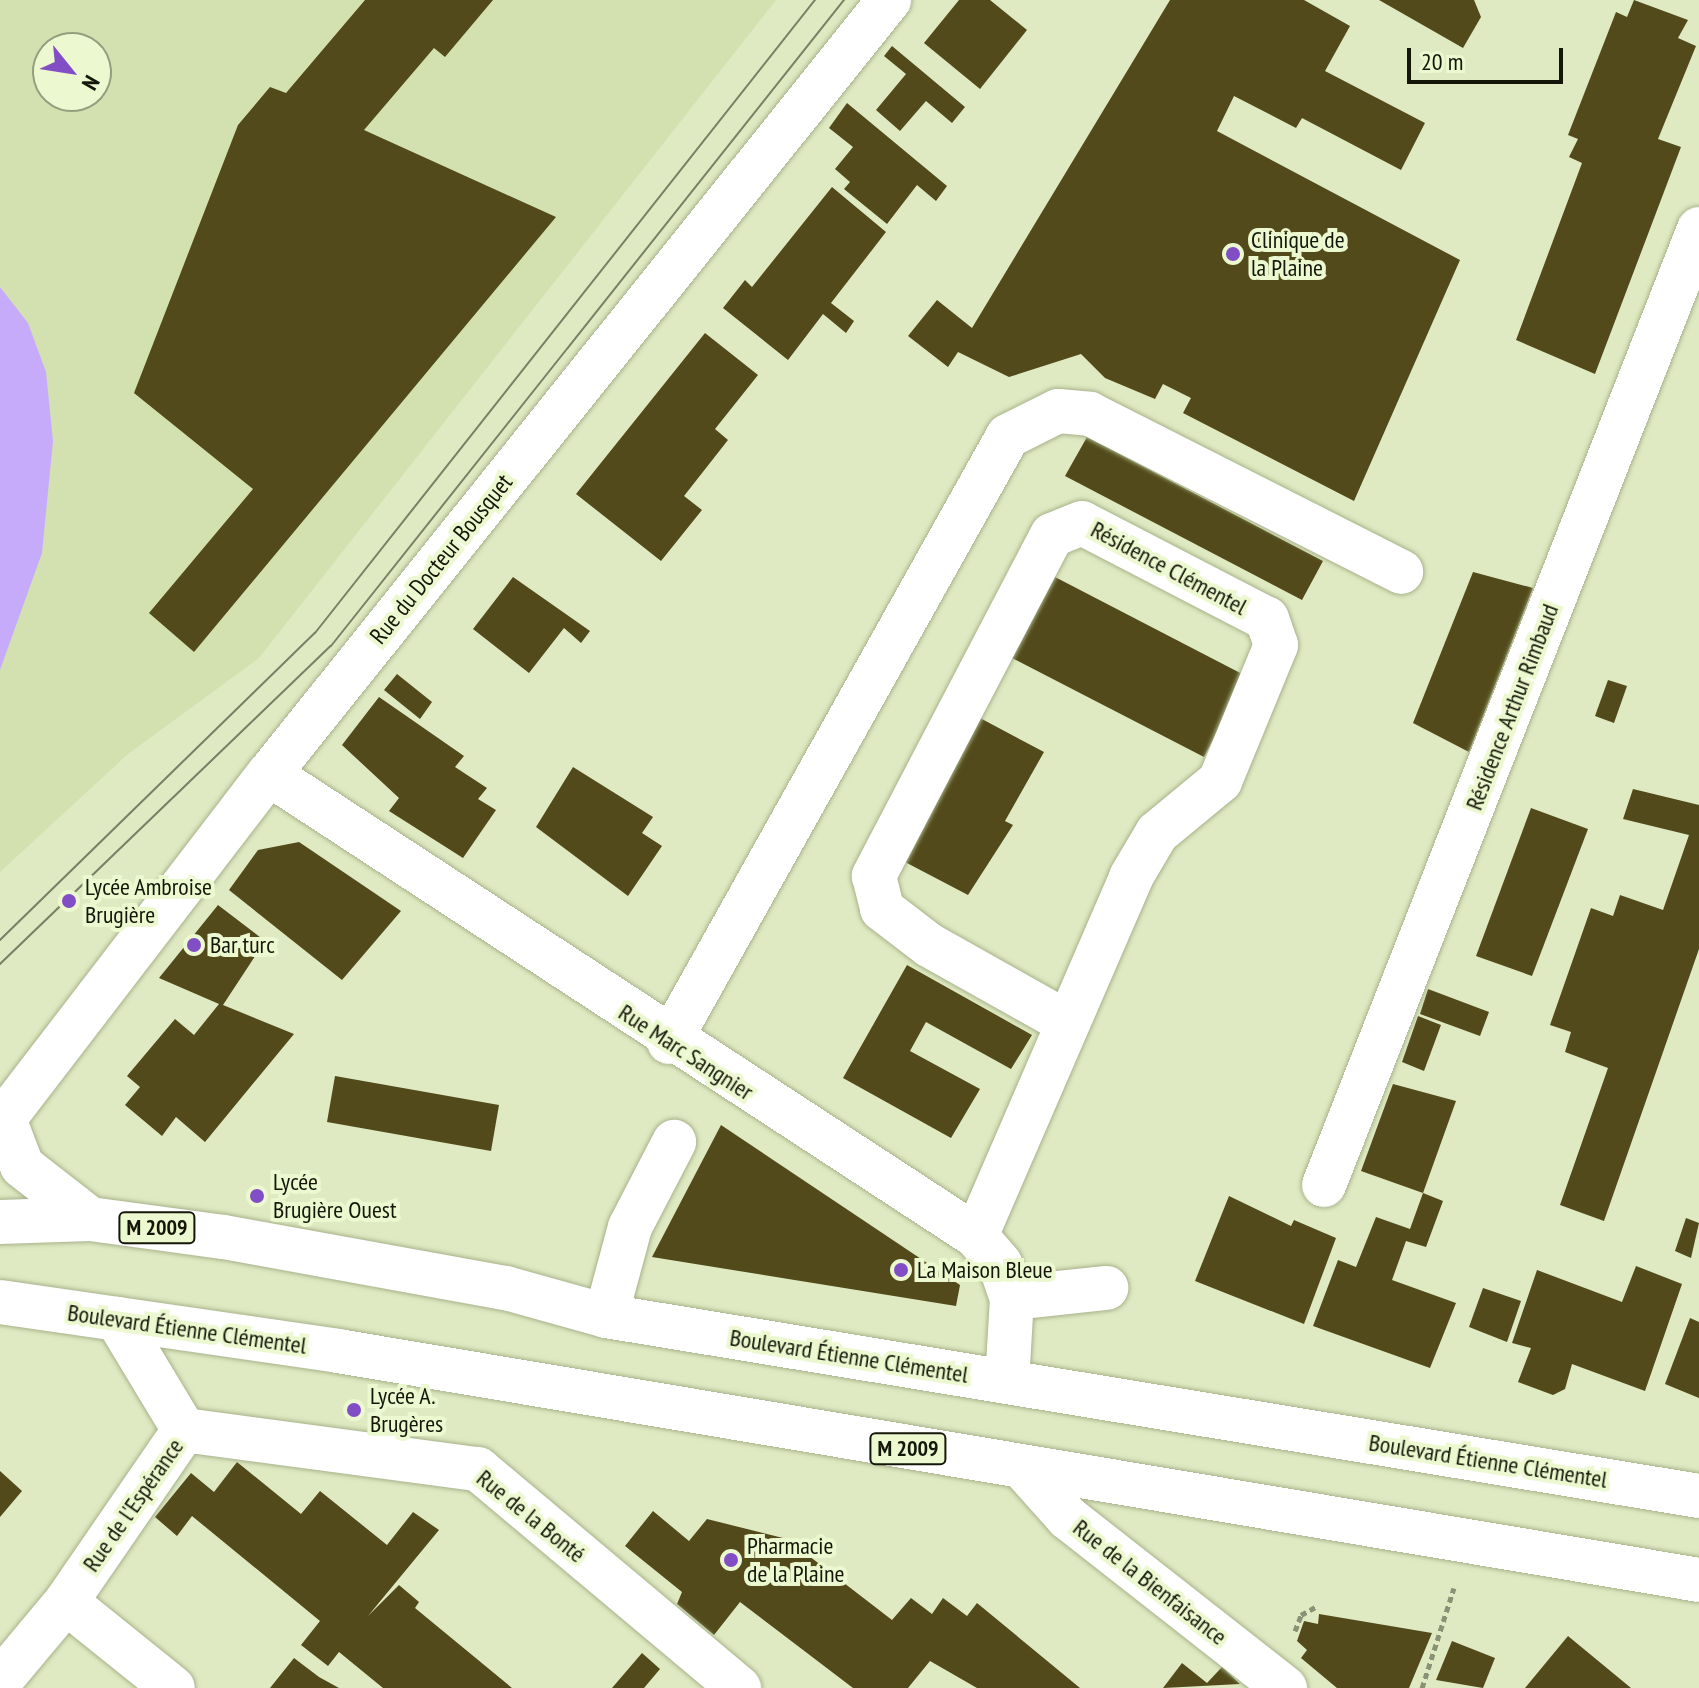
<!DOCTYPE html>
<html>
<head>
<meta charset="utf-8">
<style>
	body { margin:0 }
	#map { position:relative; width:1699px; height:1688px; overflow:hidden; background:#dfeac2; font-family:"PT Sans Narrow",sans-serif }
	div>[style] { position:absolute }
	.built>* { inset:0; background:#d3e0b0 }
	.green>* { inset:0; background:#c7abfb }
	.building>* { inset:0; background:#524a1a }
	.path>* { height:5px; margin-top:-2.5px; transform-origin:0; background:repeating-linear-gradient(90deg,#8a9275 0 6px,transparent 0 10px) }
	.roads { filter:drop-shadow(0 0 2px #a7b28b) drop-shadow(0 0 2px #a7b28b) }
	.minor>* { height:44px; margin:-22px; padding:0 22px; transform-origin:22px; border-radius:22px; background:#fff }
	.major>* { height:44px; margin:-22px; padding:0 22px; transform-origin:22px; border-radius:22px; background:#fff }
	.tram>* { height:2px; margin:-1px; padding:0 1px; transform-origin:1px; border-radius:1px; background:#798065 }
	.dots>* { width:22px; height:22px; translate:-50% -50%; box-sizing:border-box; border:4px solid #ecf8cf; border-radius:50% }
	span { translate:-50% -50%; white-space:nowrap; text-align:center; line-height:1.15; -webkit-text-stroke:8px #ecf8cf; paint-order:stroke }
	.shield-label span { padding:2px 6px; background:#ecf8cf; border:2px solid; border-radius:6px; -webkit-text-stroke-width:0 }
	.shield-label { font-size:22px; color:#131608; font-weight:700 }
	.poi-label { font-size:24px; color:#131608 }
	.left { translate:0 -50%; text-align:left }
	.street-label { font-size:24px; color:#131608 }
	.north { position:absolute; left:32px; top:32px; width:80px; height:80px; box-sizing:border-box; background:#ecf8cf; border:2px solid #959e7f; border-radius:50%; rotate:120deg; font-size:22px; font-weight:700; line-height:32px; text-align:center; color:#131608 }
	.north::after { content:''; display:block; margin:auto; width:28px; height:36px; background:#814ec6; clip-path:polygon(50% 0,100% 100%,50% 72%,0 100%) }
	.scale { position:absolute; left:1407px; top:48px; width:156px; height:36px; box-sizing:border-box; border:4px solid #131608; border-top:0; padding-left:10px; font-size:24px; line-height:28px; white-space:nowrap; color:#131608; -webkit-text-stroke:6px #ecf8cf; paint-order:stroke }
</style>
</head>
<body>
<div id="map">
	<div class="built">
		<div style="clip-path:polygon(evenodd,0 0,776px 0,259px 658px,128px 754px,0 872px,0 0,48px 48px,96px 48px,96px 96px,48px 96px,48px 48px)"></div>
	</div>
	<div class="green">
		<div style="clip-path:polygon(0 287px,28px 323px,46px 372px,53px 441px,42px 553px,0 670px)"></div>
	</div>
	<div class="building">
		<div style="clip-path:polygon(365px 0,493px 0,445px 57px,434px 48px,364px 130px,556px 217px,194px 652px,149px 613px,253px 489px,134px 393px,238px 125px,270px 87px,286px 93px)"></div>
		<div style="clip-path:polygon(959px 0,990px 0,1027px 30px,980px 89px,924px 43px)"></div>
		<div style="clip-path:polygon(1170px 0,1304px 0,1350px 26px,1325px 71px,1425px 123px,1401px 170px,1302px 118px,1296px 128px,1234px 96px,1217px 131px,1460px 260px,1354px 501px,1183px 413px,1191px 398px,1163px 384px,1155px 399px,1105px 378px,1081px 354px,1009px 377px,958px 352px,948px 367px,908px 336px,937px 300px,972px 328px)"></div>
		<div style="clip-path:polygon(1379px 0,1474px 0,1481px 17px,1463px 48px)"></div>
		<div style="clip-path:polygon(1634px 0,1688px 20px,1678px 38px,1696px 46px,1658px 139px,1681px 147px,1595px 374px,1516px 340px,1582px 163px,1569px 157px,1578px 139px,1568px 135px,1616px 12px,1627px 17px)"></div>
		<div style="clip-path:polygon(892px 46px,965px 107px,952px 123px,926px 101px,900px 131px,876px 110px,906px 74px,884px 56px)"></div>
		<div style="clip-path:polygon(847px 103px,947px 186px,936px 201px,917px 185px,887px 224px,844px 189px,850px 182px,835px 169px,853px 147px,829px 128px)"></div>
		<div style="clip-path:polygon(832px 187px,886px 232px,831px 303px,854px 321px,846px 333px,823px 314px,788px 360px,723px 308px,745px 280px,752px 287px)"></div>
		<div style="clip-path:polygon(705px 333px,758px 375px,715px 429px,728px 440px,684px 496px,702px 510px,661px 561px,576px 494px)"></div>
		<div style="clip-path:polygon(1087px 437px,1323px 561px,1302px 600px,1065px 476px)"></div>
		<div style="clip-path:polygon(1473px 572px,1533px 588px,1469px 752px,1413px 723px)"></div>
		<div style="clip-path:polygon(513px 577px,590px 631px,581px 643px,564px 628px,529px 673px,473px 629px)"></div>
		<div style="clip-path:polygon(1055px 577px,1246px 676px,1204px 757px,1012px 658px)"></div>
		<div style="clip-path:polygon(397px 674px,432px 702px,420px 719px,384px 690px)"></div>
		<div style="clip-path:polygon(1608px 680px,1627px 686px,1614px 723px,1595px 716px)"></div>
		<div style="clip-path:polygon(379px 697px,464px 756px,455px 767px,487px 788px,478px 799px,496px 810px,463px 858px,389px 811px,399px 798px,342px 745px)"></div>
		<div style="clip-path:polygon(980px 718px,1044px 752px,1005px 821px,1013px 825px,968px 895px,905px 862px)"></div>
		<div style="clip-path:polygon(573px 767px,653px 817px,642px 833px,662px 846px,628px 896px,536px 827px)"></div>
		<div style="clip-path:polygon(1633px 789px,1699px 805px,1699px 949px,1604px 1221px,1560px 1205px,1608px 1068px,1565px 1052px,1571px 1032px,1550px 1025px,1591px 908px,1613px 916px,1620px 895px,1663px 910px,1689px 835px,1623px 819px)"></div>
		<div style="clip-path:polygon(1531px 808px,1588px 829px,1532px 976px,1476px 956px)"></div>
		<div style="clip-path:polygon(299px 842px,401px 911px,342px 980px,229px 890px,258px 850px)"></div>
		<div style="clip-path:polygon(218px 905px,265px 941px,223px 1005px,294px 1034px,205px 1142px,176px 1117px,162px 1136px,125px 1105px,140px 1087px,127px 1076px,175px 1019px,194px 1035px,219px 1004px,159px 978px)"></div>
		<div style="clip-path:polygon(907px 965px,1032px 1035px,1011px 1069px,926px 1022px,910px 1051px,980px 1089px,951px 1138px,843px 1078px)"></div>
		<div style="clip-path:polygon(1428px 989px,1489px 1012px,1480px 1036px,1420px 1014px)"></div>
		<div style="clip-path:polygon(1418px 1016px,1441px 1025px,1424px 1071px,1402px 1062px)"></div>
		<div style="clip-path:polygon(335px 1076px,499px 1105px,491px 1151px,327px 1122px)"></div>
		<div style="clip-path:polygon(1393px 1084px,1456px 1101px,1423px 1193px,1361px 1171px)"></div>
		<div style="clip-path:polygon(721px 1125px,960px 1285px,956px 1306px,652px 1257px)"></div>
		<div style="clip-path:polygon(1423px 1193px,1443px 1201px,1426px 1247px,1406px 1241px,1392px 1280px,1456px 1303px,1430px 1368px,1313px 1326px,1338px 1260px,1356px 1267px,1376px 1217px,1410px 1229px)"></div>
		<div style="clip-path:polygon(1229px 1196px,1291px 1226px,1294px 1220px,1336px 1238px,1304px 1324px,1195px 1281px)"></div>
		<div style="clip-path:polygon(1686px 1218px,1699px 1223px,1691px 1258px,1675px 1251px)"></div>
		<div style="clip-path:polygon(1636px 1266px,1682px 1284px,1645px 1391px,1572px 1364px,1565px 1389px,1553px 1395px,1518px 1382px,1531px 1348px,1512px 1343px,1537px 1270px,1622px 1302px)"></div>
		<div style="clip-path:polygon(1483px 1288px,1521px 1301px,1507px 1342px,1469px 1327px)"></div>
		<div style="clip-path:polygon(1690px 1318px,1699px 1322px,1699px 1398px,1665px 1384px)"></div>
		<div style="clip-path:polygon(237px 1462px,301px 1514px,320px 1491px,387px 1545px,413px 1512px,439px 1530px,368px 1616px,399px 1585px,419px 1602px,415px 1608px,512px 1688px,383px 1688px,339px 1652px,328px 1666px,301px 1645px,320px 1621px,192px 1516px,177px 1536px,155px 1517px,191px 1473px,214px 1492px)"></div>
		<div style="clip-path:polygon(0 1471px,22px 1491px,0 1517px)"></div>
		<div style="clip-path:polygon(653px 1511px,689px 1541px,707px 1519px,787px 1539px,892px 1620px,911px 1598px,932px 1614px,943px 1598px,967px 1616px,977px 1603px,1080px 1688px,977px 1688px,930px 1661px,908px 1688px,853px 1688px,740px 1602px,714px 1635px,677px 1604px,682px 1592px,625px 1546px)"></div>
		<div style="clip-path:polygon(1319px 1614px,1432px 1633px,1409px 1688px,1337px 1688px,1301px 1658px,1307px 1650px,1297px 1641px,1304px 1621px,1318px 1624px)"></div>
		<div style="clip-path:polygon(1568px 1636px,1631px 1688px,1525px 1688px)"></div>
		<div style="clip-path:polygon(1452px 1641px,1495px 1658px,1483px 1688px,1436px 1680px)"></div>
		<div style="clip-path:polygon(642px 1653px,660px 1669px,644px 1688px,612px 1688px)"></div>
		<div style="clip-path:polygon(294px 1658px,319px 1677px,339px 1688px,270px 1688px)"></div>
		<div style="clip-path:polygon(1182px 1663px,1207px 1683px,1222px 1667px,1240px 1684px,1163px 1688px)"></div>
	</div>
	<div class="path">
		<div style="left:1295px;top:1631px;width:17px;rotate:-69deg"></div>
		<div style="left:1301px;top:1615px;width:18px;rotate:-29deg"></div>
		<div style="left:1422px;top:1688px;width:105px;rotate:-72.3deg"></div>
	</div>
	<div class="roads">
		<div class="minor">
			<div style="left:269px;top:774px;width:845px;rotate:33.16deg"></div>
			<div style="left:976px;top:1236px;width:37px;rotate:49deg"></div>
			<div style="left:1000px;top:1264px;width:36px;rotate:71deg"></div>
			<div style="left:1012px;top:1298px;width:84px;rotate:93.4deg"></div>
			<div style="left:669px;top:1042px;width:694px;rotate:-60.78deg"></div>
			<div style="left:1008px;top:436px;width:56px;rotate:-26.6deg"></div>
			<div style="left:1058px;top:411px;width:32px;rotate:5deg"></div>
			<div style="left:1090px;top:414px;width:349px;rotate:26.9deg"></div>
			<div style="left:4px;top:1119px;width:50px;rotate:69deg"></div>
			<div style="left:22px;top:1166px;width:86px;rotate:37.9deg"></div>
			<div style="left:0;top:1124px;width:441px;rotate:-52.5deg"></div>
			<div style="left:269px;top:774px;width:992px;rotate:-51.3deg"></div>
			<div style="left:1324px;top:1185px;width:1027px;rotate:-68.58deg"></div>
			<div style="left:976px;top:1236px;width:391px;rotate:-66.6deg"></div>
			<div style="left:1131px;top:877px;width:51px;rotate:-59.4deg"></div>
			<div style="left:1157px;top:833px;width:82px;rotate:-39.5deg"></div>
			<div style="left:1220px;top:781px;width:147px;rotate:-67.6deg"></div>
			<div style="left:1276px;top:645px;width:28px;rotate:-109deg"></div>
			<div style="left:1267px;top:619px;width:208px;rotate:-152.6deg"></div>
			<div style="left:1082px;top:523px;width:32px;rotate:158deg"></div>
			<div style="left:1052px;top:535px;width:385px;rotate:117.6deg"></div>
			<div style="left:874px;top:876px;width:34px;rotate:76deg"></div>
			<div style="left:882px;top:909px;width:59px;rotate:37.5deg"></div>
			<div style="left:929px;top:945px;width:159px;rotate:29.3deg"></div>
			<div style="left:1012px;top:1298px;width:95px;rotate:-6.1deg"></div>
			<div style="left:606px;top:1316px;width:92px;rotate:-74.9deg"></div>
			<div style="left:630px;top:1227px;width:96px;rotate:-62.6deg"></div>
			<div style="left:184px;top:1430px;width:297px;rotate:7.6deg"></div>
			<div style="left:478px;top:1469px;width:341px;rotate:40deg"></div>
			<div style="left:1024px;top:1469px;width:66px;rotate:48.1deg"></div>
			<div style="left:1068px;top:1518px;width:276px;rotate:38.1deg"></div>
			<div style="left:66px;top:1602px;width:137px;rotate:38.8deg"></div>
			<div style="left:0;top:1681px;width:103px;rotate:-50.1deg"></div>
			<div style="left:66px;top:1602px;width:209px;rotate:-55.5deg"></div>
			<div style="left:184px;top:1430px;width:130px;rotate:-121.1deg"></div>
		</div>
		<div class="major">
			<div style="left:0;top:1222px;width:90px;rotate:-1.9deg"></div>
			<div style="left:90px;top:1219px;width:135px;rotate:7.7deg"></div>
			<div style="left:224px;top:1237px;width:287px;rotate:10.3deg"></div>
			<div style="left:506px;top:1288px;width:104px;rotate:15.6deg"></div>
			<div style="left:606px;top:1316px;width:1108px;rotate:9.35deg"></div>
			<div style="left:0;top:1302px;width:342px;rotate:8.2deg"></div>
			<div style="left:338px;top:1351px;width:1380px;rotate:9.55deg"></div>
		</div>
	</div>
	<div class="tram">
		<div style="left:0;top:940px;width:440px;rotate:-44.3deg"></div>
		<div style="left:315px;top:633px;width:807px;rotate:-51.7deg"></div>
		<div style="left:0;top:964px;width:459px;rotate:-43.9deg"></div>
		<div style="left:331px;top:646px;width:825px;rotate:-51.55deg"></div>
	</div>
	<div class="dots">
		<div style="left:1233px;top:254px;background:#814ec6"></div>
		<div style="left:69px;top:901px;background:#814ec6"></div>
		<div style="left:194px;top:945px;background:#814ec6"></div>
		<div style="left:257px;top:1196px;background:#814ec6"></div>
		<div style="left:901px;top:1270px;background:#814ec6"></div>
		<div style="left:354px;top:1410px;background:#814ec6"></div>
		<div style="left:731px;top:1560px;background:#814ec6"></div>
	</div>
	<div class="shield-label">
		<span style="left:157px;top:1228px">M 2009</span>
		<span style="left:908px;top:1449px">M 2009</span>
	</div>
	<div class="poi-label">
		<span class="left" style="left:1251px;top:254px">Clinique de<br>la Plaine</span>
		<span class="left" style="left:85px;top:901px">Lycée Ambroise<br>Brugière</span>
		<span class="left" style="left:210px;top:945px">Bar turc</span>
		<span class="left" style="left:273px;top:1196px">Lycée<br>Brugière Ouest</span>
		<span class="left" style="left:917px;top:1270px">La Maison Bleue</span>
		<span class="left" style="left:370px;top:1410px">Lycée A.<br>Brugères</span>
		<span class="left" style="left:747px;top:1560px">Pharmacie<br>de la Plaine</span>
	</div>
	<div class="street-label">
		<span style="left:441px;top:559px;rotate:-51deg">Rue du Docteur Bousquet</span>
		<span style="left:1169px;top:568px;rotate:28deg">Résidence Clémentel</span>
		<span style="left:1512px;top:707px;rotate:-69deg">Résidence Arthur Rimbaud</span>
		<span style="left:686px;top:1052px;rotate:33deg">Rue Marc Sangnier</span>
		<span style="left:187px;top:1329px;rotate:8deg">Boulevard Étienne Clémentel</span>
		<span style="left:849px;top:1356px;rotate:9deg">Boulevard Étienne Clémentel</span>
		<span style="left:1488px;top:1461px;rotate:9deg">Boulevard Étienne Clémentel</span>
		<span style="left:133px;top:1505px;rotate:-55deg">Rue de l'Espérance</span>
		<span style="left:531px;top:1516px;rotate:39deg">Rue de la Bonté</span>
		<span style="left:1150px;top:1582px;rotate:38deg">Rue de la Bienfaisance</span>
	</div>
	<div class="north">N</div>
	<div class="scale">20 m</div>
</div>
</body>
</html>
